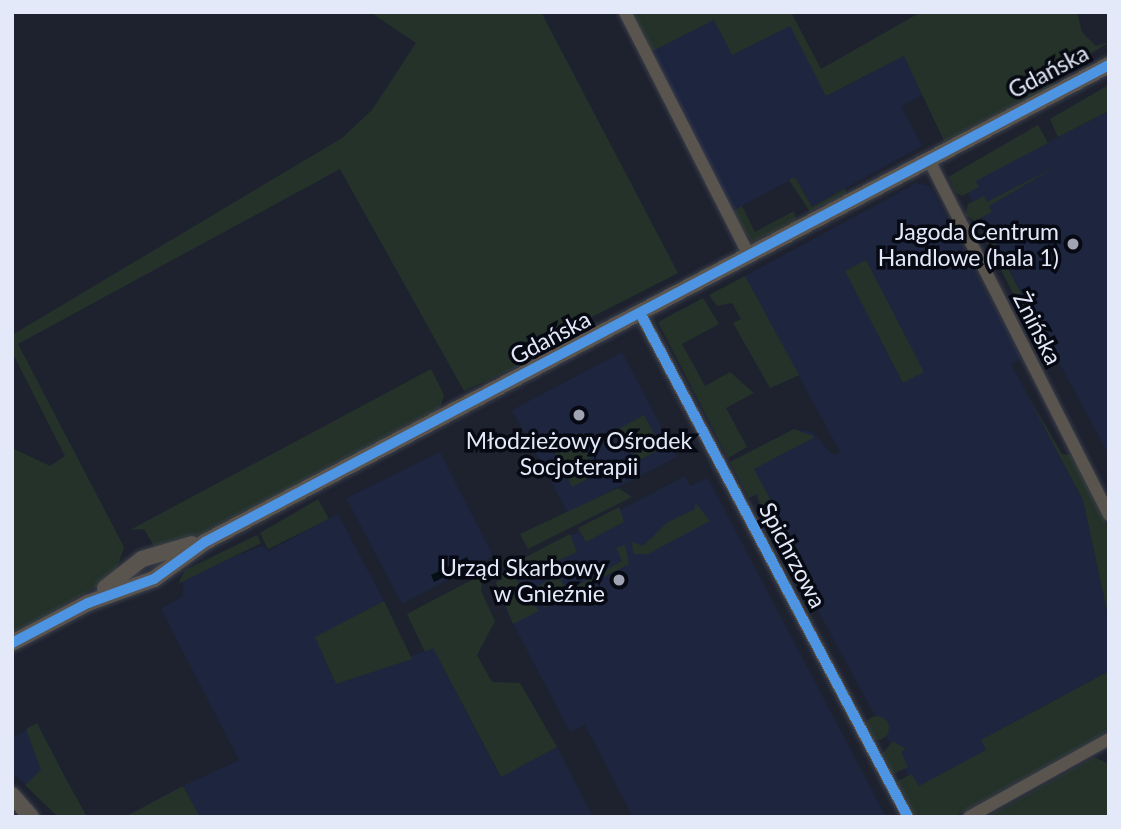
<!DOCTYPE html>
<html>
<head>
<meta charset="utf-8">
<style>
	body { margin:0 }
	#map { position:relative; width:1121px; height:829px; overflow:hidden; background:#1e222f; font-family:Lato,sans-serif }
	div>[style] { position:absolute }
	.built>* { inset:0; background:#1d253f }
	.green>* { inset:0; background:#24322a }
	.round { border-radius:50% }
	.water>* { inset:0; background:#031016 }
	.roads { filter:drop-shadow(0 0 2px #3b3f4a) drop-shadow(0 0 2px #3b3f4a) }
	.minor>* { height:12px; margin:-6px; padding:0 6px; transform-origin:6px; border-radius:6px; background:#5a544f }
	.tertiary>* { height:16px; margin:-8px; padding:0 8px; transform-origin:8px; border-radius:8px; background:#5a544f }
	.cycleway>* { height:10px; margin:-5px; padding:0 5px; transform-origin:5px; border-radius:5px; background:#4d94e3 }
	.dots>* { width:19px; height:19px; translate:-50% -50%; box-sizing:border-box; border:4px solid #070913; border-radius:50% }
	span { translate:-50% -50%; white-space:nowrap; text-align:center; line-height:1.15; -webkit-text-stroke:7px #070913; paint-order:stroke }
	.street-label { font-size:23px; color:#e4e9f9 }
	.poi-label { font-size:23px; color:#e4e9f9 }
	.right { translate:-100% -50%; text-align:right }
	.frame { position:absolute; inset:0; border:14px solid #e4e9f9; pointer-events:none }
</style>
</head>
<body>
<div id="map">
	<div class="built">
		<div style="clip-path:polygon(714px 20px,790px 26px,827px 96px,904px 56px,924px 94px,901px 106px,922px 146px,812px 207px,795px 177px,731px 212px,649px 53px)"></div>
		<div style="clip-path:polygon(1109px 111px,1109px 455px,964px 186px)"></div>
		<div style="clip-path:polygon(916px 183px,930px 186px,1021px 358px,1011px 364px,1083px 500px,1109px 620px,1109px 671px,990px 735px,996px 750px,917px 793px,736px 459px,794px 429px,812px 432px,833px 455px,840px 452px,745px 276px)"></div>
		<div style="clip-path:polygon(622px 352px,677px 457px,568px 513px,512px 410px)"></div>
		<div style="clip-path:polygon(440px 452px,493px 556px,402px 604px,346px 498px)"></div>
		<div style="clip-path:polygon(685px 476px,690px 486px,707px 478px,713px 488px,886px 817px,633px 817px,585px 725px,570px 732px,498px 595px,499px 573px)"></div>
		<div style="clip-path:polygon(338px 514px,384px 601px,316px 637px,336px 684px,433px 648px,500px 776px,557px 747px,593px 817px,200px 817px,183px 786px,239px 760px,161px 609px,183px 596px,183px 577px,262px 546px,269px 551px)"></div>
		<div style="clip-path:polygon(37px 723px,66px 779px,39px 795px,12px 773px,12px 738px)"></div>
	</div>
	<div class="green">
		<div style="clip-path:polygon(370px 12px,541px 12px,678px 273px,564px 331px,543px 355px,464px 391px,340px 169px,18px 344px,124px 547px,114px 577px,12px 635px,12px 448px,50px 466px,65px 456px,12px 352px,12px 335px,342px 138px,372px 110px,416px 43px)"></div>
		<div style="clip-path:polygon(628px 12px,791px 12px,821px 69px,921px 12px,1077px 12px,1082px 32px,1096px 46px,1109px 42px,1052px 78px,1053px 87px,945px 143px,904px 56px,826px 96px,790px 26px,732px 55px,714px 20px,649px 53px)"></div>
		<div style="clip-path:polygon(1107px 86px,1109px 111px,1058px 137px,1050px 119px)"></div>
		<div style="clip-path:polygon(1038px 125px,1048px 143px,976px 181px,979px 187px,962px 196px,956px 193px,948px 177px)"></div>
		<div style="clip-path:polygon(1059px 165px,989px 206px,992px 212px,975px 221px,965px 215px,968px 204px,984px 196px,987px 202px)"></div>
		<div style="clip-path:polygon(795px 177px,812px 207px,845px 188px,846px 195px,810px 212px,789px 180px)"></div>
		<div style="clip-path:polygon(742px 206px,755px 232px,794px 211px,797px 222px,752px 242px,731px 212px)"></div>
		<div style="clip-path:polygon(992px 224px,999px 229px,990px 234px,1034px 318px,1027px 322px,1018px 318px,1024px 314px,985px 239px,977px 237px)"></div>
		<div style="clip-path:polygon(866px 260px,924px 372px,903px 383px,845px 271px)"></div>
		<div style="clip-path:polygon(745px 276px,799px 375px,770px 388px,733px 323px,741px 319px,732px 303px,717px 306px,709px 295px)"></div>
		<div style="clip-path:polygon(703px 298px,719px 324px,682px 344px,705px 386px,730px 372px,754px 393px,726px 408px,747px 447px,728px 458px,658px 322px)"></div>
		<div style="clip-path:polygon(431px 369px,444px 395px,440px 409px,213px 531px,155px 548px,144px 529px,130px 530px)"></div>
		<div style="clip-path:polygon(1024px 389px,1062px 454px,1074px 455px,1109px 530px,1109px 620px,1083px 500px)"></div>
		<div style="clip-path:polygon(644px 415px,662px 448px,638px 461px,620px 428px)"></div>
		<div style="clip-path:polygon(794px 429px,815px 437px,754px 469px,799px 552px,789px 558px,789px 568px,769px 537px,757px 494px,749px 498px,730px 462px)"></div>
		<div style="clip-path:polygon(576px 433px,599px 473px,572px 487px,551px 446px)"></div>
		<div style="clip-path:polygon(618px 488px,632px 497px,528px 549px,520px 534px)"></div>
		<div style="clip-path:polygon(318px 499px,329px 519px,268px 549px,260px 533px)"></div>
		<div style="clip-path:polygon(695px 502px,710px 521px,648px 554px,633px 554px,632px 542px,643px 546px,668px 522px,695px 509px)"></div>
		<div style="clip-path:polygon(619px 507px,624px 522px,586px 542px,578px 528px)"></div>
		<div style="clip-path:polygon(570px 534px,577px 552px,524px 576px,520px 560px)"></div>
		<div style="clip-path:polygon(257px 535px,261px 543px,178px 584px,185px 570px)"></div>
		<div style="clip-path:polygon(625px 545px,629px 564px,544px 608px,534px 588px,558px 575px,567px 591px,622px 561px,616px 548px)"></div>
		<div style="clip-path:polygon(500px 565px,483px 575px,481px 591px,495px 621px,477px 655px,492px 682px,520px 683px,557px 747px,501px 777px,433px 648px,425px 652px,407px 614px)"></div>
		<div style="clip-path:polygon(508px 567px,539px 611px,513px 624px,496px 583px)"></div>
		<div style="clip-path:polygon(384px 601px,412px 659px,336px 684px,315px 637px)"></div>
		<div style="clip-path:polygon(1109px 671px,1109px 729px,1099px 737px,954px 817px,915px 817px,897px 781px,912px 774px,919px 786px,986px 750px,981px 740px)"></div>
		<div class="round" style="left:865px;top:716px;width:24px;height:24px"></div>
		<div style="clip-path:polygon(37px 723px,66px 779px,87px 817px,58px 817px,25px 785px,41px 770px,26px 729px)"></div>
		<div style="clip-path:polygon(893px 741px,906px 749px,901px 752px,908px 767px,893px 774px,882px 754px)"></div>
		<div style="clip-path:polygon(1094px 757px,1109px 764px,1109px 817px,987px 817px)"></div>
		<div style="clip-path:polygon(183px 786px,200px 817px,124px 817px,136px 811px)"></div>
	</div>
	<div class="water">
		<div style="clip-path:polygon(467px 557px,470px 564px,434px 582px,431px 575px)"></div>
	</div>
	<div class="roads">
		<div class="minor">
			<div style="left:625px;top:12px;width:273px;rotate:63deg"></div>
			<div style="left:929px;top:160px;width:398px;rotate:63.1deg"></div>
			<div style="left:640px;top:313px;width:571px;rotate:62deg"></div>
			<div style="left:969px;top:817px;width:160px;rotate:-29.1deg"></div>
		</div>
		<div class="tertiary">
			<div style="left:105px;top:588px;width:47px;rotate:-38.1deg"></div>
			<div style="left:142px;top:559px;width:52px;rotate:-16.7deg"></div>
			<div style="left:12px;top:643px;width:86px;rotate:-27.8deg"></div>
			<div style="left:88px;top:603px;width:70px;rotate:-20deg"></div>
			<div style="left:154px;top:579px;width:63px;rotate:-36deg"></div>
			<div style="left:205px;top:542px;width:1022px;rotate:-27.82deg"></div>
			<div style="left:12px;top:795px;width:29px;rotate:49deg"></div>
		</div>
	</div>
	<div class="cycleway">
		<div style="left:640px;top:313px;width:571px;rotate:62deg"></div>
		<div style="left:12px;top:643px;width:86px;rotate:-27.8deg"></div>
		<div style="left:88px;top:603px;width:70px;rotate:-20deg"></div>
		<div style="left:154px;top:579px;width:63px;rotate:-36deg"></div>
		<div style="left:205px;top:542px;width:1022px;rotate:-27.82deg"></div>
	</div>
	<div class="dots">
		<div style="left:1073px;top:244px;background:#9fa3b2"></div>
		<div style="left:579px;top:415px;background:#9fa3b2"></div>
		<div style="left:619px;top:580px;background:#9fa3b2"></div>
	</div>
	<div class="street-label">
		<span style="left:1048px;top:71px;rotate:-28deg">Gdańska</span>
		<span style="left:1038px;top:328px;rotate:63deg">Żnińska</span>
		<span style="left:550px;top:337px;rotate:-28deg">Gdańska</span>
		<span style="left:793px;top:555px;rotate:62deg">Spichrzowa</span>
	</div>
	<div class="poi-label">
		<span class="right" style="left:1059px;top:244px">Jagoda Centrum<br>Handlowe (hala 1)</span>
		<span style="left:579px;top:453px">Młodzieżowy Ośrodek<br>Socjoterapii</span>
		<span class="right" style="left:605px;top:580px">Urząd Skarbowy<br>w Gnieźnie</span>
	</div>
	<div class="frame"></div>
</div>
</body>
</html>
